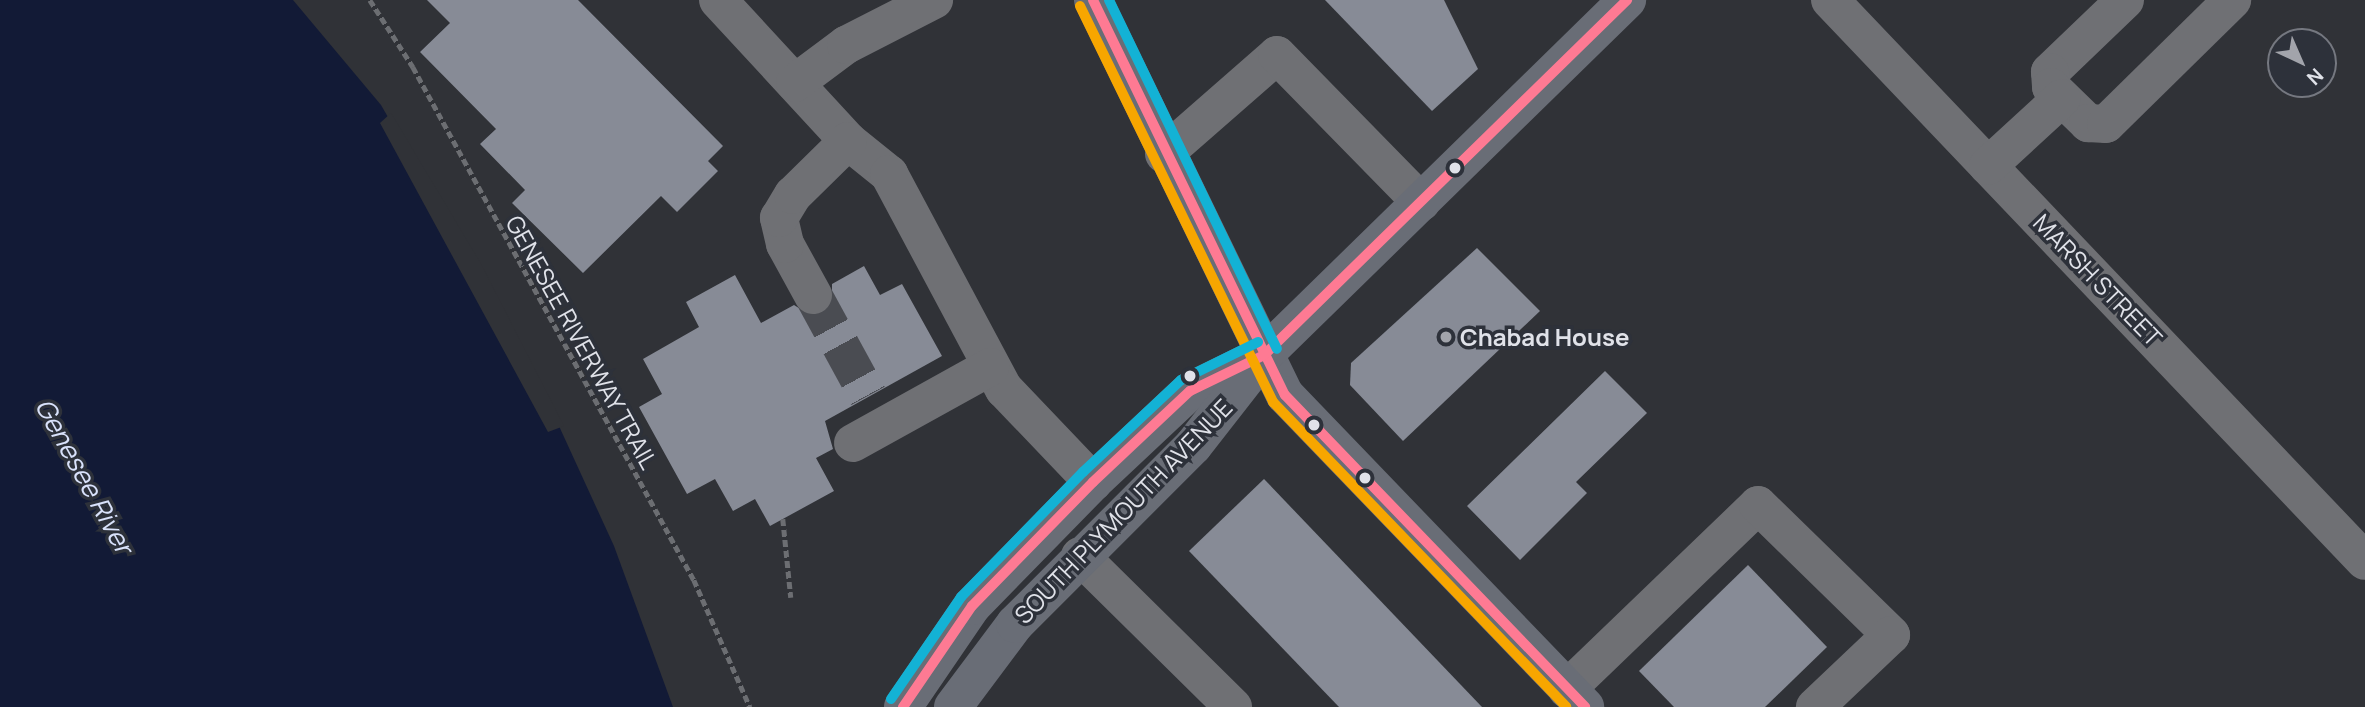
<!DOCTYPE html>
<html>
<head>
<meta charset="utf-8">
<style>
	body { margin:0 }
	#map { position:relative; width:2365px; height:707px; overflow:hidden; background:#303237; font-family:Manrope,sans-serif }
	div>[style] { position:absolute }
	.water>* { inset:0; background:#121a36 }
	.pier>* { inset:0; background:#303237 }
	.building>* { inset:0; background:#878b96 }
	.minor-tunnel>* { height:38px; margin-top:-19px; transform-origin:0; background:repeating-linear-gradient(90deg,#4a4c52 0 38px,transparent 0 57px) }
	.path>* { height:4.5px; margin-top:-2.25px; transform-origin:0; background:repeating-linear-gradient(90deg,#6c6e72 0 7px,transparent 0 10.5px) }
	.minor>* { height:38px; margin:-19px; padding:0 19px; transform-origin:19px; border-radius:19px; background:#6f7074 }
	.major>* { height:38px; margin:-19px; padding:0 19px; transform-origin:19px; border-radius:19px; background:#696d76 }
	.bus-1>* { height:10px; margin:-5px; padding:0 5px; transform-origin:5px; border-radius:5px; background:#fe7a93 }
	.bus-2>* { height:10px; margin:-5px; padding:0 5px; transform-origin:5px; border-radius:5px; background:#f7a600 }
	.bus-3>* { height:10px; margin:-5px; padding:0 5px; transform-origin:5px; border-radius:5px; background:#13b2d5 }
	.dots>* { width:19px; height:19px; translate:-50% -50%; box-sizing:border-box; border:4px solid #2d313a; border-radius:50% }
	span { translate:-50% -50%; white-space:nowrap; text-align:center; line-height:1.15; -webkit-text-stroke:7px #2d313a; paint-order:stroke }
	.street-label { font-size:24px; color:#e0e2e9 }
	.poi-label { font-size:24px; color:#e0e2e9; font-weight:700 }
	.left { translate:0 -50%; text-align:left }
	.water-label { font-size:26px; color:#d9e2fb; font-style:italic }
	.north { position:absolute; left:2267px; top:28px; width:70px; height:70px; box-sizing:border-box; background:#2d313a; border:2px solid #757880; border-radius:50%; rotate:136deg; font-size:19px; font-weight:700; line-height:28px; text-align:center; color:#e0e2e9 }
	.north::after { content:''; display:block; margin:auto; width:24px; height:32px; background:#a2a4ab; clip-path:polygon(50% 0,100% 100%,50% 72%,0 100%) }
</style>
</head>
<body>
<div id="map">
	<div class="water">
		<div style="clip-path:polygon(0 0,293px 0,381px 105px,531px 365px,614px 546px,673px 707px,0 707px)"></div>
	</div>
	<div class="pier">
		<div style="clip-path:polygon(391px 113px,480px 262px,564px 426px,548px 432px,380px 123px)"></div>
	</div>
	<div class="building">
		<div style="clip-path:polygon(427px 0,578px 0,723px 146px,708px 161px,718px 171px,677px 212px,661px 196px,583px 273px,512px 203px,525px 190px,480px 144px,496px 129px,420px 52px,450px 23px)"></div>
		<div style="clip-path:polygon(1325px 0,1444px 0,1478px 69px,1432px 111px)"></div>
		<div style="clip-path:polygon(1477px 248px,1540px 311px,1403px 441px,1350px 385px,1351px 363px)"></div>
		<div style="clip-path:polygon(864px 266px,880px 295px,902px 284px,942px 356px,825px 421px,833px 449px,816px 458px,834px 491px,770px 526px,755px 499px,733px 511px,715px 479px,687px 494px,639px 407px,662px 394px,643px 359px,699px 327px,686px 302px,735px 275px,761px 323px,794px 305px,813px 317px,832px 306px,832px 284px)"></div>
		<div style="clip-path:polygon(1605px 371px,1647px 413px,1576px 482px,1587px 493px,1520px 560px,1467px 506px)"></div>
		<div style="clip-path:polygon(1264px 479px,1482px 707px,1339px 707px,1189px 551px)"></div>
		<div style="clip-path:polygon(1748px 565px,1827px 647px,1765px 707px,1674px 707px,1639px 671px)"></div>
	</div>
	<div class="minor-tunnel">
		<div style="left:813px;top:295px;width:115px;rotate:61.4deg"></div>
	</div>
	<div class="path">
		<div style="left:370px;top:0;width:80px;rotate:57.3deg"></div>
		<div style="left:413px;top:67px;width:585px;rotate:61.29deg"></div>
		<div style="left:694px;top:580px;width:139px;rotate:66.2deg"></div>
		<div style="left:783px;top:519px;width:79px;rotate:84.2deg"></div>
	</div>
	<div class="minor">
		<div style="left:718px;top:0;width:192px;rotate:47.3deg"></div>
		<div style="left:848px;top:141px;width:53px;rotate:38.8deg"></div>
		<div style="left:889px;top:174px;width:244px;rotate:61.9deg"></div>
		<div style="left:1004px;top:389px;width:129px;rotate:46.3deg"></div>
		<div style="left:1830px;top:0;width:775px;rotate:46.36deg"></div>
		<div style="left:2125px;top:0;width:104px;rotate:136.2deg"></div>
		<div style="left:2050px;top:72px;width:15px;rotate:86deg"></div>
		<div style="left:2051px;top:87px;width:52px;rotate:44.2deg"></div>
		<div style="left:2088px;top:123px;width:18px;rotate:3deg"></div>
		<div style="left:2106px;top:124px;width:177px;rotate:-44.5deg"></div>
		<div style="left:795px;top:83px;width:64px;rotate:-36.7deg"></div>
		<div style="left:846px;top:45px;width:99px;rotate:-27.1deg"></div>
		<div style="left:1164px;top:154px;width:150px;rotate:-41.2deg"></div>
		<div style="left:1277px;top:55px;width:206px;rotate:45.6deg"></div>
		<div style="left:1988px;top:166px;width:100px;rotate:-42.6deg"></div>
		<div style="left:813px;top:295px;width:58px;rotate:-118.8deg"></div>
		<div style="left:785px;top:244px;width:27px;rotate:-103deg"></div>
		<div style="left:779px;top:218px;width:27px;rotate:-59deg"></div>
		<div style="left:793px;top:195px;width:77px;rotate:-44.5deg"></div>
		<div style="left:853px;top:443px;width:157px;rotate:-29deg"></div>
		<div style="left:1080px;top:556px;width:215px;rotate:44.6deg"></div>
		<div style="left:1567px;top:689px;width:265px;rotate:-43.9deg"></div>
		<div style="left:1758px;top:505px;width:186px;rotate:44.3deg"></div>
		<div style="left:1891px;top:635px;width:105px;rotate:136.5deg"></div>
	</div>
	<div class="major">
		<div style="left:1093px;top:0;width:439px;rotate:64.1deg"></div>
		<div style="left:1285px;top:395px;width:433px;rotate:46.1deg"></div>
		<div style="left:903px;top:707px;width:122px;rotate:-55.7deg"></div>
		<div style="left:972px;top:606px;width:173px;rotate:-45.7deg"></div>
		<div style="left:1093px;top:482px;width:133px;rotate:-43.2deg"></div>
		<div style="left:1190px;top:391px;width:82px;rotate:-25.9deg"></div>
		<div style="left:953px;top:707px;width:104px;rotate:-53.2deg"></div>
		<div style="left:1015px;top:624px;width:252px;rotate:-45deg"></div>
		<div style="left:1193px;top:446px;width:115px;rotate:-52deg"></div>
		<div style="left:1264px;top:355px;width:508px;rotate:-44.36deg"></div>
	</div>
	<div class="bus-1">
		<div style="left:1093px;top:0;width:439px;rotate:64.1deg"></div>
		<div style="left:1285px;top:395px;width:433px;rotate:46.1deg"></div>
		<div style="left:903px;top:707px;width:122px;rotate:-55.7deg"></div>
		<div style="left:972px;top:606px;width:173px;rotate:-45.7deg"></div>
		<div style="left:1093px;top:482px;width:133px;rotate:-43.2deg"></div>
		<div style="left:1190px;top:391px;width:82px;rotate:-25.9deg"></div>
		<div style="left:1264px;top:355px;width:508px;rotate:-44.36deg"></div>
	</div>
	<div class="bus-2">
		<div style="left:1080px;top:6px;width:441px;rotate:64deg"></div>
		<div style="left:1273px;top:402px;width:423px;rotate:46.1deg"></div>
	</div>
	<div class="bus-3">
		<div style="left:1109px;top:0;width:387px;rotate:64.3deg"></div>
		<div style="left:891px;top:699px;width:124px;rotate:-55.5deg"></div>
		<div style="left:961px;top:597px;width:175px;rotate:-45.7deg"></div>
		<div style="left:1083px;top:472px;width:134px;rotate:-43.2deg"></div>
		<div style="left:1181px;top:380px;width:86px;rotate:-26.3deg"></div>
	</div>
	<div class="dots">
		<div style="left:1455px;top:168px;background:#e0e2e9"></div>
		<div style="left:1446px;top:337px;background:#a2a4ab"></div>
		<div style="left:1190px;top:376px;background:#e0e2e9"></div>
		<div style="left:1314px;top:425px;background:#e0e2e9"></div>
		<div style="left:1365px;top:478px;background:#e0e2e9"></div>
	</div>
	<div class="street-label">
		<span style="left:2098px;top:280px;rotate:46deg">MARSH STREET</span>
		<span style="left:582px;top:342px;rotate:61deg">GENESEE RIVERWAY TRAIL</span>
		<span style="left:1123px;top:511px;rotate:-46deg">SOUTH PLYMOUTH AVENUE</span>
	</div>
	<div class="poi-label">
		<span class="left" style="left:1460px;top:337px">Chabad House</span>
	</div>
	<div class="water-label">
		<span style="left:84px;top:476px;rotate:61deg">Genesee River</span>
	</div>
	<div class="north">N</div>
</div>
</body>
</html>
